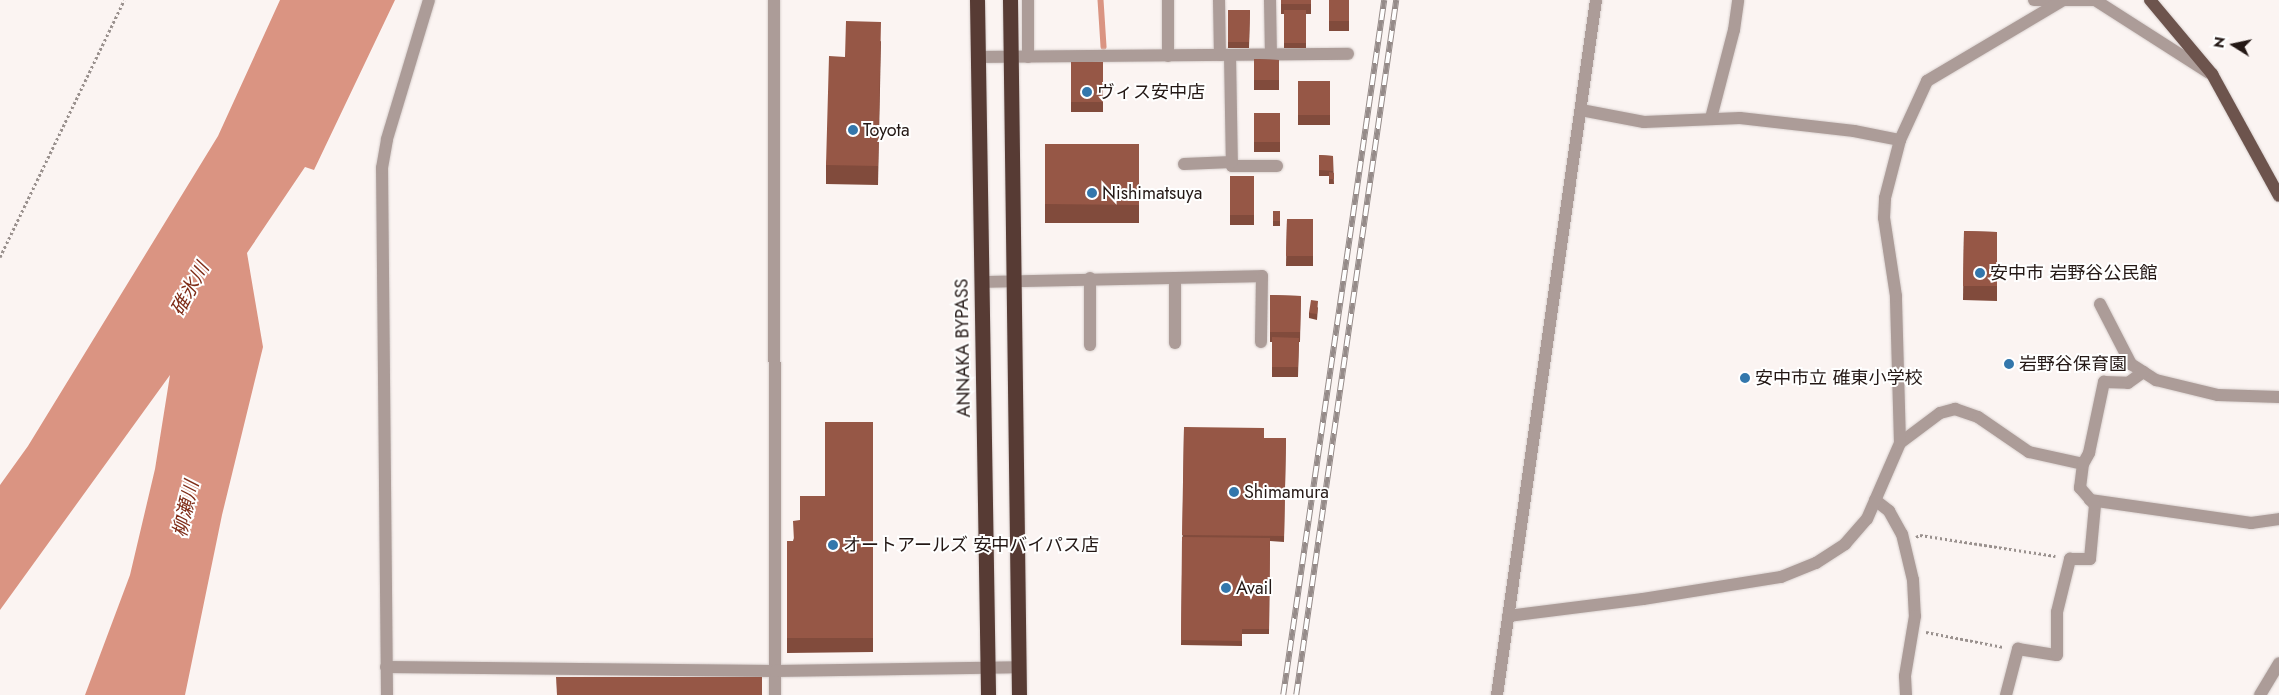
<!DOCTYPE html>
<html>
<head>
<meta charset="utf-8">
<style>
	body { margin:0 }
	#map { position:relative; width:2279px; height:695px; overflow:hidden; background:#fbf4f2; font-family:Jost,"Noto Sans JP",sans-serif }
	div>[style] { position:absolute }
	.water>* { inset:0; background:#da9482 }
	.stream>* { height:5.5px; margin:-2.75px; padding:0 2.75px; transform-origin:2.75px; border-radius:2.75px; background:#da9482 }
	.path>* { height:3px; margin-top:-1.5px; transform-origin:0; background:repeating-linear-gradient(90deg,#9a918e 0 2.5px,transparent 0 5px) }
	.roads { filter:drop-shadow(0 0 1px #d9d1cf) drop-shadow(0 0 1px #d9d1cf) }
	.minor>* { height:12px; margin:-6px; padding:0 6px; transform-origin:6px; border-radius:6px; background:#ac9c98 }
	.major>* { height:12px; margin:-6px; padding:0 6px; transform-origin:6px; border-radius:6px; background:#6d544d }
	.highway>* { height:15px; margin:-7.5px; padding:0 7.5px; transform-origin:7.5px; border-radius:7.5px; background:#573b34 }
	.rail>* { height:5.5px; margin-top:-2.75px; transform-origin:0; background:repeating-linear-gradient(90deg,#fff 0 11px,#958b89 0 22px); box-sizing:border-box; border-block:1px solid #958b89 }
	.wall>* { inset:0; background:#814b3c }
	.building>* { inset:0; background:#965746 }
	.dots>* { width:14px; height:14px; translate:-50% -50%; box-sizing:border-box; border:2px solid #fff; border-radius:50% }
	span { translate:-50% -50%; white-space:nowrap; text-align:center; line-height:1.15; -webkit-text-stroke:4px #fff; paint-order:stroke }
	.poi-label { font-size:18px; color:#241815 }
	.left { translate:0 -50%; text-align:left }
	.street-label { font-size:18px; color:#241815 }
	.water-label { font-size:19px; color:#7e2c17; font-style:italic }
	.north { position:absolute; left:2209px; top:20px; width:50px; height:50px; -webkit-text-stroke:4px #fff; paint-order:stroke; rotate:280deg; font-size:14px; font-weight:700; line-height:20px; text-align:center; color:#241815 }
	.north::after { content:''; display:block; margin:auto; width:18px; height:22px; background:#241815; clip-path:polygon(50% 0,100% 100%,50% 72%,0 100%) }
</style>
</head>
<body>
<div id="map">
	<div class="water">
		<div style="clip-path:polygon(280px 0,395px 0,314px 170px,305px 167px,247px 253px,263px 347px,222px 515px,185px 695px,85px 695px,130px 575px,155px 469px,170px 375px,0 610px,0 485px,28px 446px,218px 136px)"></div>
	</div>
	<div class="stream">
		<div style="left:1101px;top:0;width:47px;rotate:86.3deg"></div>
	</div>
	<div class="path">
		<div style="left:0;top:257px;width:285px;rotate:-64.2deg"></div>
		<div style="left:1916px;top:537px;width:4px;rotate:-27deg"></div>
		<div style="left:1920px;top:535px;width:137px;rotate:8.8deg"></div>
		<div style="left:1926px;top:632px;width:78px;rotate:11deg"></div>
	</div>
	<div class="roads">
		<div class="minor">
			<div style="left:774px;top:0;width:695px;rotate:89.92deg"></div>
			<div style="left:1028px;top:0;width:57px;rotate:90deg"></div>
			<div style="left:1219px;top:0;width:55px;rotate:89deg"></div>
			<div style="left:1270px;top:0;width:55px;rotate:89deg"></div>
			<div style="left:2034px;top:0;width:61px"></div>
			<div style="left:2095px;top:0;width:135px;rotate:32.6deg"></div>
			<div style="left:1230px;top:55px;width:111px;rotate:89deg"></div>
			<div style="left:1232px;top:166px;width:45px"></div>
			<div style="left:1168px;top:56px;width:56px;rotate:-90deg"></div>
			<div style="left:978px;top:57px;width:370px;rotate:-0.5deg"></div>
			<div style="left:1581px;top:110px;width:64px;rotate:10.8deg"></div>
			<div style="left:1644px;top:122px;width:96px;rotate:-2.4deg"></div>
			<div style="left:1740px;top:118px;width:115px;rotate:6.5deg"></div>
			<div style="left:1854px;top:131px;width:47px;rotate:11.1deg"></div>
			<div style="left:1900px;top:140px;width:65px;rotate:-65.4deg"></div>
			<div style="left:1927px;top:81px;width:157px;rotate:-30.7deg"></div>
			<div style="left:1711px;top:118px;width:91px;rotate:-75.4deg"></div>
			<div style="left:1734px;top:30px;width:30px;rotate:-82deg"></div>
			<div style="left:1184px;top:164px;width:48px;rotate:-2.4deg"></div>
			<div style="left:1090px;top:278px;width:67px;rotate:90deg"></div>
			<div style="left:1175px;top:278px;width:65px;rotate:90deg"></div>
			<div style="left:981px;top:282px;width:281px;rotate:-1.2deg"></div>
			<div style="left:1262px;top:276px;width:66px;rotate:90.9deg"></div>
			<div style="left:2100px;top:304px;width:68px;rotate:62.7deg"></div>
			<div style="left:2131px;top:364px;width:30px;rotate:33deg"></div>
			<div style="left:2156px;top:380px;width:64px;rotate:13.6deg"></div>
			<div style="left:2218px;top:395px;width:61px;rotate:1.9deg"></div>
			<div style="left:1900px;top:443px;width:50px;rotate:-36.9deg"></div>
			<div style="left:1940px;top:413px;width:16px;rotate:-15deg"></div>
			<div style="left:1955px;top:409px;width:24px;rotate:19deg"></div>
			<div style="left:1978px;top:417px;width:62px;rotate:34.5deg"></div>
			<div style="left:2029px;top:452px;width:55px;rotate:12.5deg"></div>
			<div style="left:1875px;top:500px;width:18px;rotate:38deg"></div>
			<div style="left:1889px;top:511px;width:26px;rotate:61deg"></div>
			<div style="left:1902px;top:534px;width:47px;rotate:76.6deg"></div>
			<div style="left:1913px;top:580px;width:36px;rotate:87deg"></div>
			<div style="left:1915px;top:616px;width:61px;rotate:99.5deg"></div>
			<div style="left:1905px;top:676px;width:19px;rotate:87deg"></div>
			<div style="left:2090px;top:500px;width:163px;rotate:8.1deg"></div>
			<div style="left:2251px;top:523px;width:28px;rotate:-8deg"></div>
			<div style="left:1508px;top:616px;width:136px;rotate:-7.2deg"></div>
			<div style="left:1643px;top:599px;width:140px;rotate:-9.1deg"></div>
			<div style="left:1781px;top:577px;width:38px;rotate:-22deg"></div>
			<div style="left:1816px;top:563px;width:35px;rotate:-33deg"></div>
			<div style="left:1845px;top:544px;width:33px;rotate:-49deg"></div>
			<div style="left:1867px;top:519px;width:83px;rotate:-66.5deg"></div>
			<div style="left:1900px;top:443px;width:147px;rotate:-91.6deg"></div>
			<div style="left:1896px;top:296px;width:79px;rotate:-98.7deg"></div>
			<div style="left:1884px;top:218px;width:20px;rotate:-87deg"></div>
			<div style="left:1885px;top:198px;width:60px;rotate:-75.5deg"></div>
			<div style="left:386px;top:667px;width:389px;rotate:0.6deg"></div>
			<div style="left:775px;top:671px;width:243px;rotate:-0.9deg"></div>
			<div style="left:387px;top:695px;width:527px;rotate:-90.54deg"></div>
			<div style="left:382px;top:168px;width:29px;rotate:-80deg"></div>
			<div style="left:387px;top:139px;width:145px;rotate:-73.2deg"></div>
			<div style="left:1497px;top:695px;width:702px;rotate:-81.89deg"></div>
			<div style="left:2006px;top:695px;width:48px;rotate:-75.4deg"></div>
			<div style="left:2018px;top:649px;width:39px;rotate:9deg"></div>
			<div style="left:2057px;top:655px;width:43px;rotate:-90deg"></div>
			<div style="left:2057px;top:612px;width:55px;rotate:-76.2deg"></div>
			<div style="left:2070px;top:559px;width:20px"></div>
			<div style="left:2090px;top:559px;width:54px;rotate:-84.7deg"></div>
			<div style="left:2095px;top:505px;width:23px;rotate:-131deg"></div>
			<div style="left:2080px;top:488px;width:24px;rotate:-83deg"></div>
			<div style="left:2083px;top:464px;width:13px;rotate:-61deg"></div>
			<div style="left:2089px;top:453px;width:73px;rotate:-78.1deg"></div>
			<div style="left:2104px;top:382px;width:24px;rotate:2deg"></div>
			<div style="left:2128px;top:383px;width:19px;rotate:-36deg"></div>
			<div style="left:2260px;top:695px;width:37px;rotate:-59deg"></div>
		</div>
		<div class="major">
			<div style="left:2150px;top:0;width:97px;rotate:50deg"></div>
			<div style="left:2212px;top:74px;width:139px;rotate:61.2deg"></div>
		</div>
		<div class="highway">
			<div style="left:977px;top:0;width:695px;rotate:89.09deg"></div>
			<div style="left:1010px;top:0;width:695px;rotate:89.26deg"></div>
		</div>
	</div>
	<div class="rail">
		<div style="left:1283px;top:695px;width:702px;rotate:-81.73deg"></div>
		<div style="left:1296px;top:695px;width:702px;rotate:-81.81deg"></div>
	</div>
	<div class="wall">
		<div style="clip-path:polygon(1281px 0,1311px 0,1311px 14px,1306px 14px,1306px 48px,1284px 48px,1284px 14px,1281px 14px)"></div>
		<div style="clip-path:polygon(1329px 0,1349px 0,1349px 31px,1329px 31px)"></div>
		<div style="clip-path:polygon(1228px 10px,1250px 10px,1249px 48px,1228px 48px)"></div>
		<div style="clip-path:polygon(881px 41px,878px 185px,826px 184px,826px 165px,845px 57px)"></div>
		<div style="clip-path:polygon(1254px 59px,1279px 60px,1279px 90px,1254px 90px)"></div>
		<div style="clip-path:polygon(1071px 62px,1103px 62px,1103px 112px,1071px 112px)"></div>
		<div style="clip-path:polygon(1298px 81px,1330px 81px,1330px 125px,1298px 125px)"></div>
		<div style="clip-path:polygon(1254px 113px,1280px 113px,1280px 152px,1254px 152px)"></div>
		<div style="clip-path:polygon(1045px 144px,1139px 144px,1139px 223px,1045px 223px)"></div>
		<div style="clip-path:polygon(1319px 155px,1333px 156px,1334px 184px,1329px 184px,1329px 176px,1319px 176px)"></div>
		<div style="clip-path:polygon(1230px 176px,1254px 176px,1254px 225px,1230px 225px)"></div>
		<div style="clip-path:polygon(1273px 211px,1280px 211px,1280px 226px,1273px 226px)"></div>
		<div style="clip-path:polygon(1287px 219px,1313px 219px,1313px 266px,1286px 266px)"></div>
		<div style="clip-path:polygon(1964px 231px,1997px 232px,1997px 301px,1963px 300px)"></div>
		<div style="clip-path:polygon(1270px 295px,1301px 296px,1300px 342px,1299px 342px,1298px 377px,1272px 377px,1272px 342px,1270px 342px)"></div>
		<div style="clip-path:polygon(1318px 307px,1317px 320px,1309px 318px,1309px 313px)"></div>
		<div style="clip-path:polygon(873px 422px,873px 652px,787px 653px,787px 541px,793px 541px,800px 520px,825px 496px)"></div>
		<div style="clip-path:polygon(1184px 427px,1264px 438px,1286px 438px,1284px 542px,1270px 541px,1269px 634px,1242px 634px,1242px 646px,1181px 645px)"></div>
	</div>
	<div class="building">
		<div style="clip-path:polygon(1281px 0,1311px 0,1311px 4px,1281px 4px)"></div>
		<div style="clip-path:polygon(1329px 0,1349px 0,1349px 21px,1329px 21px)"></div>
		<div style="clip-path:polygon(1228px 10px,1250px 10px,1249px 42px,1228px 42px)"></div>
		<div style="clip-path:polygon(1284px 10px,1306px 10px,1306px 43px,1284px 43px)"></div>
		<div style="clip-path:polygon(846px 21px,881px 22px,878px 166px,826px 165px,829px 56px,845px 57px)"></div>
		<div style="clip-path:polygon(1254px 59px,1279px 60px,1279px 80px,1254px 80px)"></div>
		<div style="clip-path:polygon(1071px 62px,1103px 62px,1103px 102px,1071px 102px)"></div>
		<div style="clip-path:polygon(1298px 81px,1330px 81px,1330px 115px,1298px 115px)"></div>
		<div style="clip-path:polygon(1254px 113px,1280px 113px,1280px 142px,1254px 142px)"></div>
		<div style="clip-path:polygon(1045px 144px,1139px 144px,1139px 205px,1045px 204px)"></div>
		<div style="clip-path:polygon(1319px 155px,1333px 156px,1333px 171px,1319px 170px)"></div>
		<div style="clip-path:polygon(1329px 172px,1334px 173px,1334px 179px,1329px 179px)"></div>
		<div style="clip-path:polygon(1230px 176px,1254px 176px,1254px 215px,1230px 215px)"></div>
		<div style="clip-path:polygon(1273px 211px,1280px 211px,1280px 221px,1273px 221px)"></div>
		<div style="clip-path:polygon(1287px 219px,1313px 219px,1313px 256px,1286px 256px)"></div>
		<div style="clip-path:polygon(1964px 231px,1997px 232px,1997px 286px,1963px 286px)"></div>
		<div style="clip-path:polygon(1270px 295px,1301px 296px,1300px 332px,1270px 332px)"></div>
		<div style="clip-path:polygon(1311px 300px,1318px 301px,1317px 314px,1309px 313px)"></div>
		<div style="clip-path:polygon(1272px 337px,1299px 338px,1298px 367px,1272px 367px)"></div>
		<div style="clip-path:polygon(825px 422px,873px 422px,873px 638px,787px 638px,787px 541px,794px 541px,793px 521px,800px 520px,800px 496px,825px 496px)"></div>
		<div style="clip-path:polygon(1184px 427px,1264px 428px,1264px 438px,1286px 438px,1284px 536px,1182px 535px)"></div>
		<div style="clip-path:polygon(1182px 537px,1270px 538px,1269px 629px,1242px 629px,1242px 641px,1181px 640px)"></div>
		<div style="clip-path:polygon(556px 677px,762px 677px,762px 695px,557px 695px)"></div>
	</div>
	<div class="dots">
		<div style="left:1087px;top:92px;background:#3377ac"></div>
		<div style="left:853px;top:130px;background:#3377ac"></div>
		<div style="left:1092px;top:193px;background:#3377ac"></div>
		<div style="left:1980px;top:273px;background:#3377ac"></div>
		<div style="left:2009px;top:364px;background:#3377ac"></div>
		<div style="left:1745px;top:378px;background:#3377ac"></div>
		<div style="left:1234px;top:492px;background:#3377ac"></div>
		<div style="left:833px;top:545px;background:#3377ac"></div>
		<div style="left:1226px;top:588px;background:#3377ac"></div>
	</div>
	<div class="poi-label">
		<span class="left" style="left:1097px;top:92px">ヴィス安中店</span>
		<span class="left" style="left:863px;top:130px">Toyota</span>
		<span class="left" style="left:1102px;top:193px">Nishimatsuya</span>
		<span class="left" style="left:1990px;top:273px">安中市 岩野谷公民館</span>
		<span class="left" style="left:2019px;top:364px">岩野谷保育園</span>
		<span class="left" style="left:1755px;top:378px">安中市立 碓東小学校</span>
		<span class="left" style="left:1244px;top:492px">Shimamura</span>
		<span class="left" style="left:843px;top:545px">オートアールズ 安中バイパス店</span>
		<span class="left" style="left:1236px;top:588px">Avail</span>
	</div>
	<div class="street-label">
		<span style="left:963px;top:348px;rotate:-91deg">ANNAKA BYPASS</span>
	</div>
	<div class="water-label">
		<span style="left:190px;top:289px;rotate:-61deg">碓氷川</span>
		<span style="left:186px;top:509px;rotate:-77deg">柳瀬川</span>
	</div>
	<div class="north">N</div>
</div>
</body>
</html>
